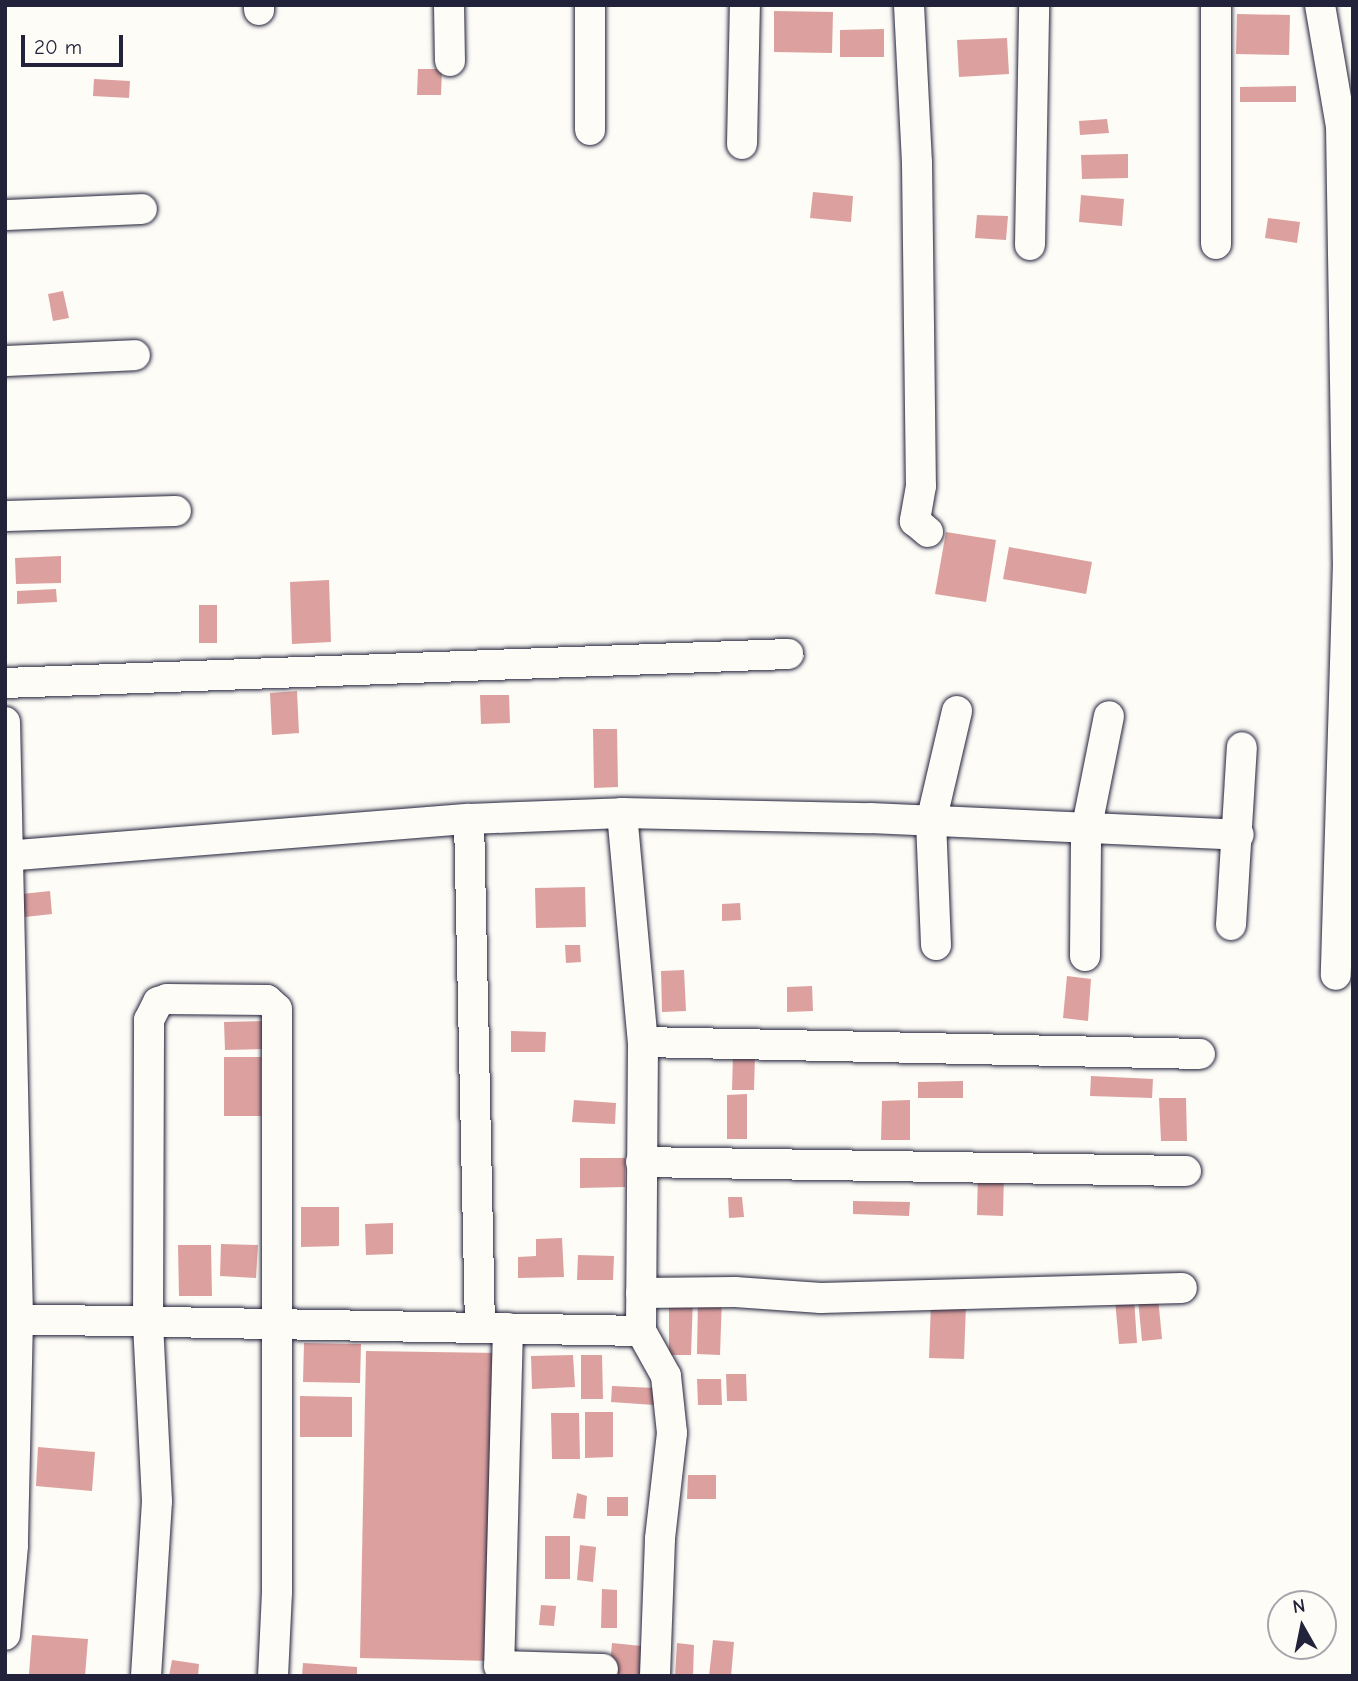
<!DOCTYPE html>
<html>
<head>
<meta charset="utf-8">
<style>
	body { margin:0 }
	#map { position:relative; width:1358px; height:1681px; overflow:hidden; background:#fdfcf7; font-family:"Comic Neue",sans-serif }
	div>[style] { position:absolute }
	.building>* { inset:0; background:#dca19e }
	.roads { filter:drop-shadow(0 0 2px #22223b) drop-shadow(0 0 2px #22223b) }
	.minor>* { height:30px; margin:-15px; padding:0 15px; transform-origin:15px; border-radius:15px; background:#fdfcf7 }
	span { translate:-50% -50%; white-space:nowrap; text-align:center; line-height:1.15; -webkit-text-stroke:6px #fdfcf7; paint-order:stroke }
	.frame { position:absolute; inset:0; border:7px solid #22223b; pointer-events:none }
	.north { position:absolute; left:1267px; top:1590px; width:70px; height:70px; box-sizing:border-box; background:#fdfcf7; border:2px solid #a5a5ac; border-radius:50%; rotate:351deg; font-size:19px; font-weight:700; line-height:28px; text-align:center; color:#22223b }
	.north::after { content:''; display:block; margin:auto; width:24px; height:32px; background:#22223b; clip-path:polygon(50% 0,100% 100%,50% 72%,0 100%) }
	.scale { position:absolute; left:21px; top:35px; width:102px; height:32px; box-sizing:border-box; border:4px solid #22223b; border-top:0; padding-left:9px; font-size:21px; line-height:24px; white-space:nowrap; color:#22223b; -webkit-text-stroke:5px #fdfcf7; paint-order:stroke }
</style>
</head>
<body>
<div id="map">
	<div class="building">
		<div style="clip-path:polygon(774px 11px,833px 12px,832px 53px,774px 52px)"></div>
		<div style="clip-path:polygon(1237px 14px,1290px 15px,1289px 55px,1236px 54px)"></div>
		<div style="clip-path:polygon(884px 29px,884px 57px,840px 57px,840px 30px)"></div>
		<div style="clip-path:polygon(1007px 38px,1009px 74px,959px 77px,957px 40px)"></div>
		<div style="clip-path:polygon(418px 69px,442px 69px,441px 95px,417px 95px)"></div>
		<div style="clip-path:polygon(94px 79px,130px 81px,129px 98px,93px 96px)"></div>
		<div style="clip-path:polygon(1296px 86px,1296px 102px,1240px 102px,1240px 87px)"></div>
		<div style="clip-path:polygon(1107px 119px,1109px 133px,1080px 135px,1079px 121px)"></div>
		<div style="clip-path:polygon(1128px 154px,1128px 178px,1082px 179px,1081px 155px)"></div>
		<div style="clip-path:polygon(813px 192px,853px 196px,851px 222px,810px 218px)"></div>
		<div style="clip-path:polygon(1081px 195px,1124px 199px,1122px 226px,1079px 222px)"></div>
		<div style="clip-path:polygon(977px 215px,1008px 216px,1006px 240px,975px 238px)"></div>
		<div style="clip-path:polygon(1268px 218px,1300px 222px,1297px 243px,1265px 238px)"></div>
		<div style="clip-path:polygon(63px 291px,69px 318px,53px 321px,48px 294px)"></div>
		<div style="clip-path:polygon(946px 532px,996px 540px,986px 602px,935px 594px)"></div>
		<div style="clip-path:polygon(1009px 547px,1092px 562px,1086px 594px,1003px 579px)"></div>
		<div style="clip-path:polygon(61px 556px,61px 583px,16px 584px,15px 558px)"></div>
		<div style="clip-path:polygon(329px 580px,331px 642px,292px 644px,290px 582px)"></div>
		<div style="clip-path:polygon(56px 589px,57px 602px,17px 604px,17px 591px)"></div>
		<div style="clip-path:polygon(199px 605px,217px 605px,217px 643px,199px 643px)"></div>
		<div style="clip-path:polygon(297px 691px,299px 733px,272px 735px,270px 693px)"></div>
		<div style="clip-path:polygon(480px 695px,509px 695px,510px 723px,481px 724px)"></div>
		<div style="clip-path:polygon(593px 729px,617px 729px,618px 787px,594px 788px)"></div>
		<div style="clip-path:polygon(585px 887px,586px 927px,536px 928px,535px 888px)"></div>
		<div style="clip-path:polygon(50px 891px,52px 914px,25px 917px,22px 894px)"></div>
		<div style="clip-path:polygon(740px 903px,741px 920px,722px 921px,722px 904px)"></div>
		<div style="clip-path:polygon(565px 945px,580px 945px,581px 962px,566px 963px)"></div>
		<div style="clip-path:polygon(684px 970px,686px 1011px,662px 1012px,661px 971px)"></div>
		<div style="clip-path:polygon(1067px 976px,1091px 979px,1088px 1021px,1063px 1018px)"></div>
		<div style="clip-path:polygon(812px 986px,813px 1011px,787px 1012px,787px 987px)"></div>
		<div style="clip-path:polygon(265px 1021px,266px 1049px,225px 1050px,224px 1022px)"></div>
		<div style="clip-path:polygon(511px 1031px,546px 1032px,545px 1052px,511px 1052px)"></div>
		<div style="clip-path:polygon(733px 1054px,755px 1055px,754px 1090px,732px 1090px)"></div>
		<div style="clip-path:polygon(224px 1057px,261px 1057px,261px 1116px,224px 1116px)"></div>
		<div style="clip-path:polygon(1091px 1076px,1153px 1079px,1152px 1098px,1090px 1096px)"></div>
		<div style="clip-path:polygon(963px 1081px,963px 1098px,918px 1098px,918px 1082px)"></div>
		<div style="clip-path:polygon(747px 1094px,747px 1139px,727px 1139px,727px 1095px)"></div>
		<div style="clip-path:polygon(1159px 1098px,1186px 1098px,1187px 1141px,1161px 1141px)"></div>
		<div style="clip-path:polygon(574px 1100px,616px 1103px,615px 1124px,572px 1122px)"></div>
		<div style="clip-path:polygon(910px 1100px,910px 1140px,881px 1140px,882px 1101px)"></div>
		<div style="clip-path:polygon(580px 1158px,625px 1158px,625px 1187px,580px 1188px)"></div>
		<div style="clip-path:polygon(978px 1172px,1004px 1173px,1003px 1216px,977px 1215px)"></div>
		<div style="clip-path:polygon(728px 1197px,742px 1197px,744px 1217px,729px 1218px)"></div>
		<div style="clip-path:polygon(853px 1201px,910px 1202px,909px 1216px,853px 1214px)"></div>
		<div style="clip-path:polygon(301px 1207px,339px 1207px,339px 1246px,301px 1247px)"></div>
		<div style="clip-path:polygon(393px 1223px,393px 1254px,366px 1255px,365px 1224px)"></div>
		<div style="clip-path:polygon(562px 1238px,564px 1277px,518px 1278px,518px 1257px,536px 1256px,536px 1239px)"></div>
		<div style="clip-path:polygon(221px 1244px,258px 1245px,256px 1278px,220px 1276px)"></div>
		<div style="clip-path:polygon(178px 1245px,211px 1245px,212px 1296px,179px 1296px)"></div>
		<div style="clip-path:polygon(578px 1255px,614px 1256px,613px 1280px,577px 1280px)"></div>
		<div style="clip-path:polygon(669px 1297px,693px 1298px,691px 1355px,669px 1355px)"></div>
		<div style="clip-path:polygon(698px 1297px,722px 1297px,720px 1355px,697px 1354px)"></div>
		<div style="clip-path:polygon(1158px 1297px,1162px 1339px,1142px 1341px,1138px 1299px)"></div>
		<div style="clip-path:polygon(1134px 1298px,1137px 1343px,1119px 1344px,1115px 1300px)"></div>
		<div style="clip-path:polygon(931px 1303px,966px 1304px,964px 1359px,929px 1358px)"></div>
		<div style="clip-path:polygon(304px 1343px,361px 1344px,360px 1383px,303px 1382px)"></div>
		<div style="clip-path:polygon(366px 1351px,499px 1353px,492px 1661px,360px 1658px)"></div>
		<div style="clip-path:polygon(573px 1355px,575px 1387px,532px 1389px,531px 1356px)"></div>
		<div style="clip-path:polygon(581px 1355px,602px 1355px,603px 1399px,581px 1399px)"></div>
		<div style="clip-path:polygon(726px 1374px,746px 1374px,747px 1401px,727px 1401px)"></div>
		<div style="clip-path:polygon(697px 1379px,721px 1379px,722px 1405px,698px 1405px)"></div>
		<div style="clip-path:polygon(612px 1386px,655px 1388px,654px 1405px,611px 1402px)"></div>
		<div style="clip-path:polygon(300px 1396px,352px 1397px,352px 1437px,300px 1437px)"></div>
		<div style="clip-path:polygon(585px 1412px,613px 1412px,613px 1457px,585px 1458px)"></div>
		<div style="clip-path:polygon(551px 1413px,579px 1413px,580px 1459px,552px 1459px)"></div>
		<div style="clip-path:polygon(38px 1447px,95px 1452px,92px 1491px,36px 1486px)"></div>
		<div style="clip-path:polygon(688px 1475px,716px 1475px,716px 1499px,687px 1499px)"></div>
		<div style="clip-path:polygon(577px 1493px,587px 1496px,585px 1519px,573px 1518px)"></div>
		<div style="clip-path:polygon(607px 1497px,628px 1497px,628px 1516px,607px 1516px)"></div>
		<div style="clip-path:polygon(545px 1536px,570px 1536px,570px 1579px,545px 1579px)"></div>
		<div style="clip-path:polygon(580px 1545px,596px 1547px,593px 1582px,577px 1580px)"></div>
		<div style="clip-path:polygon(602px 1589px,617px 1590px,617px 1628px,601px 1628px)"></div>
		<div style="clip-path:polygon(541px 1605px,556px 1606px,554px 1626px,539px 1625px)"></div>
		<div style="clip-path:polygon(32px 1635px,88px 1639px,85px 1676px,29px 1674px)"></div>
		<div style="clip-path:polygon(713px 1640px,734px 1642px,731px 1676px,709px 1676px)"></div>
		<div style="clip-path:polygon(612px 1643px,651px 1647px,649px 1676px,609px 1676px)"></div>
		<div style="clip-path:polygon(677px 1643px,694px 1645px,693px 1676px,675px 1676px)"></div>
		<div style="clip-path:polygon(172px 1660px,199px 1664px,198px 1676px,169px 1676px)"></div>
		<div style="clip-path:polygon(303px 1663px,357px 1667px,357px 1676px,302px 1676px)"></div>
	</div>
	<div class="roads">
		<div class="minor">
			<div style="left:259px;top:5px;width:5px;rotate:90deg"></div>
			<div style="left:449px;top:5px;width:56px;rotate:89deg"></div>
			<div style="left:590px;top:5px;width:125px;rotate:90deg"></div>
			<div style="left:909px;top:5px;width:158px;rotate:87.1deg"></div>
			<div style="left:917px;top:163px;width:323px;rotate:89.3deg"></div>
			<div style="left:921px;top:486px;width:36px;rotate:100deg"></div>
			<div style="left:915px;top:521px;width:17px;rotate:40deg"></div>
			<div style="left:1216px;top:5px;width:239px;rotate:90deg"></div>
			<div style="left:1320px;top:5px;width:123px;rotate:80.2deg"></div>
			<div style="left:1341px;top:126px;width:436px;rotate:89.1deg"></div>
			<div style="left:1348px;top:562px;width:413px;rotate:91.7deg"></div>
			<div style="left:742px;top:144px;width:139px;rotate:-88.8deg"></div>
			<div style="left:5px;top:215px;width:137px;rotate:-2.5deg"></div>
			<div style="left:1030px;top:245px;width:240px;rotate:-89deg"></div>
			<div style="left:5px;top:361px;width:130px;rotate:-2.6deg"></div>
			<div style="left:5px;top:516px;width:171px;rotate:-1.7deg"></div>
			<div style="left:5px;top:683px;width:784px;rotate:-2.12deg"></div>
			<div style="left:5px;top:722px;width:597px;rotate:88.75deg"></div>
			<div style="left:18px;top:1319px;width:227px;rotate:91.3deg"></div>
			<div style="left:13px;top:1546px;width:89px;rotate:95.1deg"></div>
			<div style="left:622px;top:813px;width:230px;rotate:84.8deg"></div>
			<div style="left:643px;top:1042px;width:289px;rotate:90.4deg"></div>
			<div style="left:641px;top:1331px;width:51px;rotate:60.9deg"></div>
			<div style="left:666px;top:1376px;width:57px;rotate:84deg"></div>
			<div style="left:672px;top:1433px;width:107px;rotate:96.5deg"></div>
			<div style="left:660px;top:1539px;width:137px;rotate:92.1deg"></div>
			<div style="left:469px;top:819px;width:509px;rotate:88.76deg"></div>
			<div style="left:5px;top:856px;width:465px;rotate:-4.6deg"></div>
			<div style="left:469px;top:819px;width:153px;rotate:-2.2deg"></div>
			<div style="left:622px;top:813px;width:248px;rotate:1.2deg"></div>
			<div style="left:870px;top:818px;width:369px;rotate:2.6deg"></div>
			<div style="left:1231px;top:925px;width:178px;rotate:-86.5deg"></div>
			<div style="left:936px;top:945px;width:123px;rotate:-92.3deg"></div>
			<div style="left:931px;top:822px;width:114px;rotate:-76.8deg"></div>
			<div style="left:1085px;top:956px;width:125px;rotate:-89.5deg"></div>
			<div style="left:1086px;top:831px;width:117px;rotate:-78.7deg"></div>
			<div style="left:643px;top:1042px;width:557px;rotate:1.23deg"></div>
			<div style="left:641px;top:1162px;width:545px;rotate:0.95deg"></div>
			<div style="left:641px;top:1293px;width:94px;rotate:-0.6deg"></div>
			<div style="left:735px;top:1292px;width:86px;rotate:4deg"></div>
			<div style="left:821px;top:1298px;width:361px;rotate:-1.6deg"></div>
			<div style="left:5px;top:1319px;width:636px;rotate:1.08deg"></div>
			<div style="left:508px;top:1328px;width:338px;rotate:91.5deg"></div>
			<div style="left:499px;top:1666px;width:104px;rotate:1.7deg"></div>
			<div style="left:146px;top:1676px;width:175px;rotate:-86.4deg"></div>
			<div style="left:157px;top:1501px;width:179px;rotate:-92.9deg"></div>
			<div style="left:148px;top:1322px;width:302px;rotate:-89.8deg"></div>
			<div style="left:149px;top:1020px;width:20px;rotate:-63deg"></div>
			<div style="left:158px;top:1002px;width:9px;rotate:-18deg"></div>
			<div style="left:167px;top:999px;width:100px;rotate:0.6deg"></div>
			<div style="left:267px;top:1000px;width:13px;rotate:42deg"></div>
			<div style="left:277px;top:1009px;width:583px;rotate:90deg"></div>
			<div style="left:277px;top:1592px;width:84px;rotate:92.7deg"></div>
		</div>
	</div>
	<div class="frame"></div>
	<div class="north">N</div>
	<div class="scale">20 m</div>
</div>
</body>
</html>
